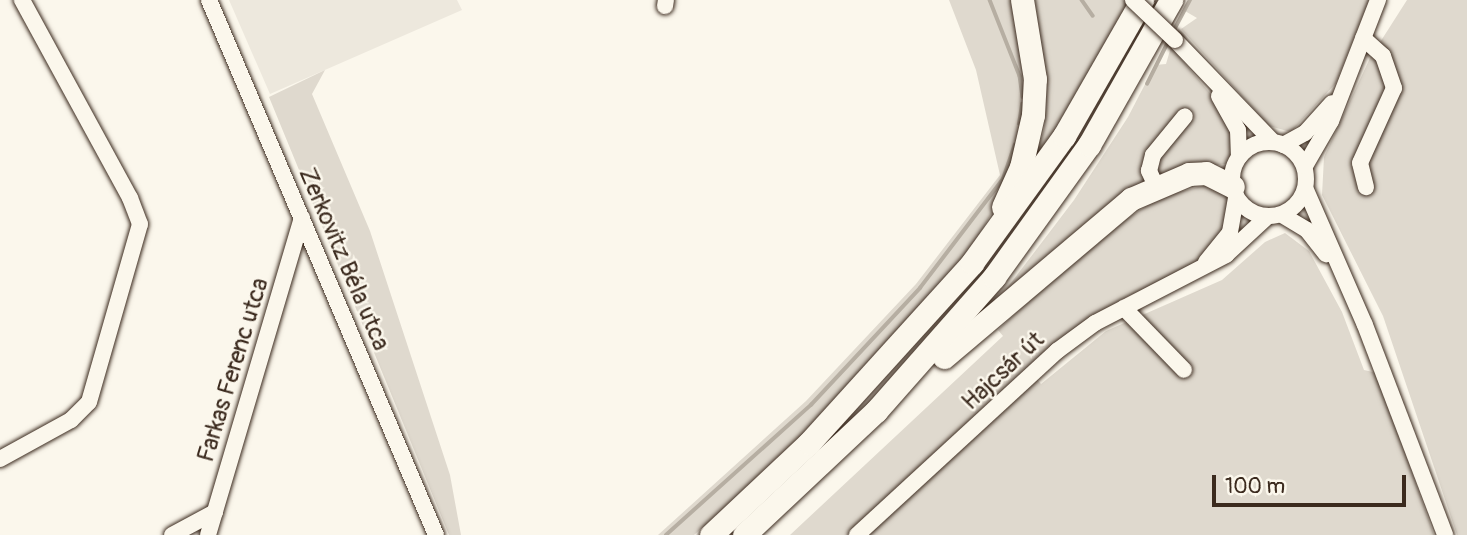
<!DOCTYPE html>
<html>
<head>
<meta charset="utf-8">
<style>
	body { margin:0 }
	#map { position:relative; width:1467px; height:535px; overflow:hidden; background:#fbf7ec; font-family:Pangolin,sans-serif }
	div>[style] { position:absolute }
	.built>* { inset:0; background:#ede8dd }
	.green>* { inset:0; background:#dfd9ce }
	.stream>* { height:3.5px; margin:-1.75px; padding:0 1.75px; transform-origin:1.75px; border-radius:1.75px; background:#b6aea2 }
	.roads { filter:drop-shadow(0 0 2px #3b2a1e) drop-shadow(0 0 2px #3b2a1e) }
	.minor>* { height:16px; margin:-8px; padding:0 8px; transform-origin:8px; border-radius:8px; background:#fbf7ec }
	.minor>.ring { margin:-8px; padding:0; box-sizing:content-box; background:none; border:16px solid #fbf7ec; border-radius:50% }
	.highway>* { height:23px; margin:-11.5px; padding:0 11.5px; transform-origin:11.5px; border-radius:11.5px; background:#fbf7ec }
	.bridges { filter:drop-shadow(0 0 2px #3b2a1e) drop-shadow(0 0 2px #3b2a1e) }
	.minor-bridge>* { height:16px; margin:-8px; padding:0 8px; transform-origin:8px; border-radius:8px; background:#fbf7ec }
	span { translate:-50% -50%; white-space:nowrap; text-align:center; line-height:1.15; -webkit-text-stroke:5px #fbf7ec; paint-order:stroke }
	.street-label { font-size:24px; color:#3b2a1e }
	.scale { position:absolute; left:1212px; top:475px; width:194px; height:32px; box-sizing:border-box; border:4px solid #3b2a1e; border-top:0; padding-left:9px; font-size:21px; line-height:24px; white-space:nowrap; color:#3b2a1e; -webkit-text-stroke:5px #fbf7ec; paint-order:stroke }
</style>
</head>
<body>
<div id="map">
	<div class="built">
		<div style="clip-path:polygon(229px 0,457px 0,462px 10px,270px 94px)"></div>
	</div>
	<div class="green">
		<div style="clip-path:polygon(949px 0,1016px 0,1031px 93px,1001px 197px,965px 259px,806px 435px,694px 535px,658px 535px,806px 401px,916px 284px,1000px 175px,976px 70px)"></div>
		<div style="clip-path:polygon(1035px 0,1123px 0,1128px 5px,1027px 179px,1044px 130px,1047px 89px)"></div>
		<div style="clip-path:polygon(1191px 0,1369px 0,1336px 83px,1291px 132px,1269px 126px,1181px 29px,1197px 18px,1185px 11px)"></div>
		<div style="clip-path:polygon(1407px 0,1467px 0,1467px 535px,1457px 535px,1383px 316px,1322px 195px,1324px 157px,1370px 58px)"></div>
		<div style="clip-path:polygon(1171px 47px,1230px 117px,1240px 144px,1232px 163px,1183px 170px,998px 300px,1074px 200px,1128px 117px,1155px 65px,1166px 64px)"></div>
		<div style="clip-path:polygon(325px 70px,312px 94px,370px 231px,450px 475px,461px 535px,449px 535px,269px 97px)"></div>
		<div style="clip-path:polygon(1210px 184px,1226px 194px,1231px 217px,1200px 261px,1177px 278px,1130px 295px,1094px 315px,1029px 370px,1041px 384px,1106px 331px,1222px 280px,1265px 242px,1285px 233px,1309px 251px,1342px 312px,1364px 370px,1377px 373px,1434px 535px,790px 535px,1003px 336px,998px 330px,1017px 312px,1110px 230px,1160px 197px)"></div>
	</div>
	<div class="stream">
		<div style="left:990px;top:0;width:82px;rotate:68.5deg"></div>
		<div style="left:1020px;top:76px;width:21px;rotate:82deg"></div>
		<div style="left:1082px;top:0;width:19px;rotate:55deg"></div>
		<div style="left:1173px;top:32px;width:36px;rotate:-62deg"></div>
		<div style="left:1147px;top:84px;width:47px;rotate:-63.4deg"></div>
		<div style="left:1019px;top:124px;width:20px;rotate:-81deg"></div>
		<div style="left:666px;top:535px;width:195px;rotate:-41.9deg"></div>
		<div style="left:811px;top:405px;width:160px;rotate:-47deg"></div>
		<div style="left:920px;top:288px;width:137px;rotate:-52.7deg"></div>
		<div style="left:1003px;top:179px;width:36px;rotate:-71deg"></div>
	</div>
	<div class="roads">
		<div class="minor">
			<div style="left:209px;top:0;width:581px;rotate:67.01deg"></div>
			<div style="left:665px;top:6px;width:6px;rotate:-81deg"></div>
			<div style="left:1363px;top:38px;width:27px;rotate:42deg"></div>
			<div style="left:1383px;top:56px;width:34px;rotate:71deg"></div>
			<div style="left:1394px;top:88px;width:82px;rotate:114.4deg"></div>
			<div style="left:1360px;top:163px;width:25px;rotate:76deg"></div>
			<div style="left:1175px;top:40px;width:141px;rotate:46.1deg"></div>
			<div style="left:1219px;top:96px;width:39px;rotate:61deg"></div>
			<div style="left:1238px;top:130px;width:27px;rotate:88deg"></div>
			<div class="ring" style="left:1232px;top:142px;width:58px;height:58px"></div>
			<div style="left:1283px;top:145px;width:25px;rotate:-29deg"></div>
			<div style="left:1305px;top:133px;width:40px;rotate:-48deg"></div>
			<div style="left:1305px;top:166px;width:52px;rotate:-60deg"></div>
			<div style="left:1331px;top:121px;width:130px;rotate:-68.8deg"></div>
			<div style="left:1156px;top:186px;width:17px;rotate:-115deg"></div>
			<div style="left:1149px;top:171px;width:16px;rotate:-76deg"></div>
			<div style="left:1153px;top:155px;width:50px;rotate:-50.6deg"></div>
			<div style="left:1306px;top:190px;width:147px;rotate:66.4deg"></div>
			<div style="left:1365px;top:325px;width:225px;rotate:69.1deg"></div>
			<div style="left:1282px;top:215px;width:29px;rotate:31deg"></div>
			<div style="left:1307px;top:230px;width:31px;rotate:52deg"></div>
			<div style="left:1206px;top:262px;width:38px;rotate:-51deg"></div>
			<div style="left:1230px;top:232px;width:36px;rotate:-80deg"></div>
			<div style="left:1124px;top:308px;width:86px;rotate:45.9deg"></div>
			<div style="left:0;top:459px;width:81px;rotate:-28.8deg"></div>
			<div style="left:71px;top:420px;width:25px;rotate:-45deg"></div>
			<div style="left:89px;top:402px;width:185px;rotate:-74deg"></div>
			<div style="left:140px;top:224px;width:28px;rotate:-111deg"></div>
			<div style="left:130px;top:198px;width:226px;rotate:-118.6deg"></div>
			<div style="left:172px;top:535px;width:49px;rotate:-28.1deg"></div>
			<div style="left:208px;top:535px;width:331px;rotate:-73.5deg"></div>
			<div style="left:857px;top:535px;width:272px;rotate:-42.6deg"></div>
			<div style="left:1057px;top:351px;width:47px;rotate:-36.4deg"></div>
			<div style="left:1095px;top:323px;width:148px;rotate:-27.4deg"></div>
			<div style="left:1226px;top:255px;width:56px;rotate:-42.8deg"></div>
		</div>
		<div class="highway">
			<div style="left:1003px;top:207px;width:44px;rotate:-65.8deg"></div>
			<div style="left:1021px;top:167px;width:53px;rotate:-77deg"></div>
			<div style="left:1033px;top:115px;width:36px;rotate:-87deg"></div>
			<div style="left:1035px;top:79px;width:80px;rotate:-99.3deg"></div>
			<div style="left:944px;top:357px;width:245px;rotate:-40.2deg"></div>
			<div style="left:1131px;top:199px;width:63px;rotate:-23.3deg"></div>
			<div style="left:1189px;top:174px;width:17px;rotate:-3deg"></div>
			<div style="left:1206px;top:173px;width:30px;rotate:27deg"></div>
			<div style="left:711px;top:535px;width:134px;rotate:-43.2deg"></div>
			<div style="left:809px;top:443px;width:243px;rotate:-47.8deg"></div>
			<div style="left:972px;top:263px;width:157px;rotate:-54.1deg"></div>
			<div style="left:1064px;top:136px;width:157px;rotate:-60.2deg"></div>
			<div style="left:744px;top:535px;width:181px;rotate:-43.2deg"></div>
			<div style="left:876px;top:411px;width:179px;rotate:-48.6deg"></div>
			<div style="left:994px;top:277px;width:163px;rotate:-54.3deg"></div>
			<div style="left:1089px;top:145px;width:167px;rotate:-60.5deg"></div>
		</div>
	</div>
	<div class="bridges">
		<div class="minor-bridge">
			<div style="left:1133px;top:0;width:58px;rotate:43.6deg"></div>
		</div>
	</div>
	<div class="street-label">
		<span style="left:344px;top:259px;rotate:67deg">Zerkovitz Béla utca</span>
		<span style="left:233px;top:370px;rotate:-73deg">Farkas Ferenc utca</span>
		<span style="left:1003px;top:371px;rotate:-43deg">Hajcsár út</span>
	</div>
	<div class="scale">100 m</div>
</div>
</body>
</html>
